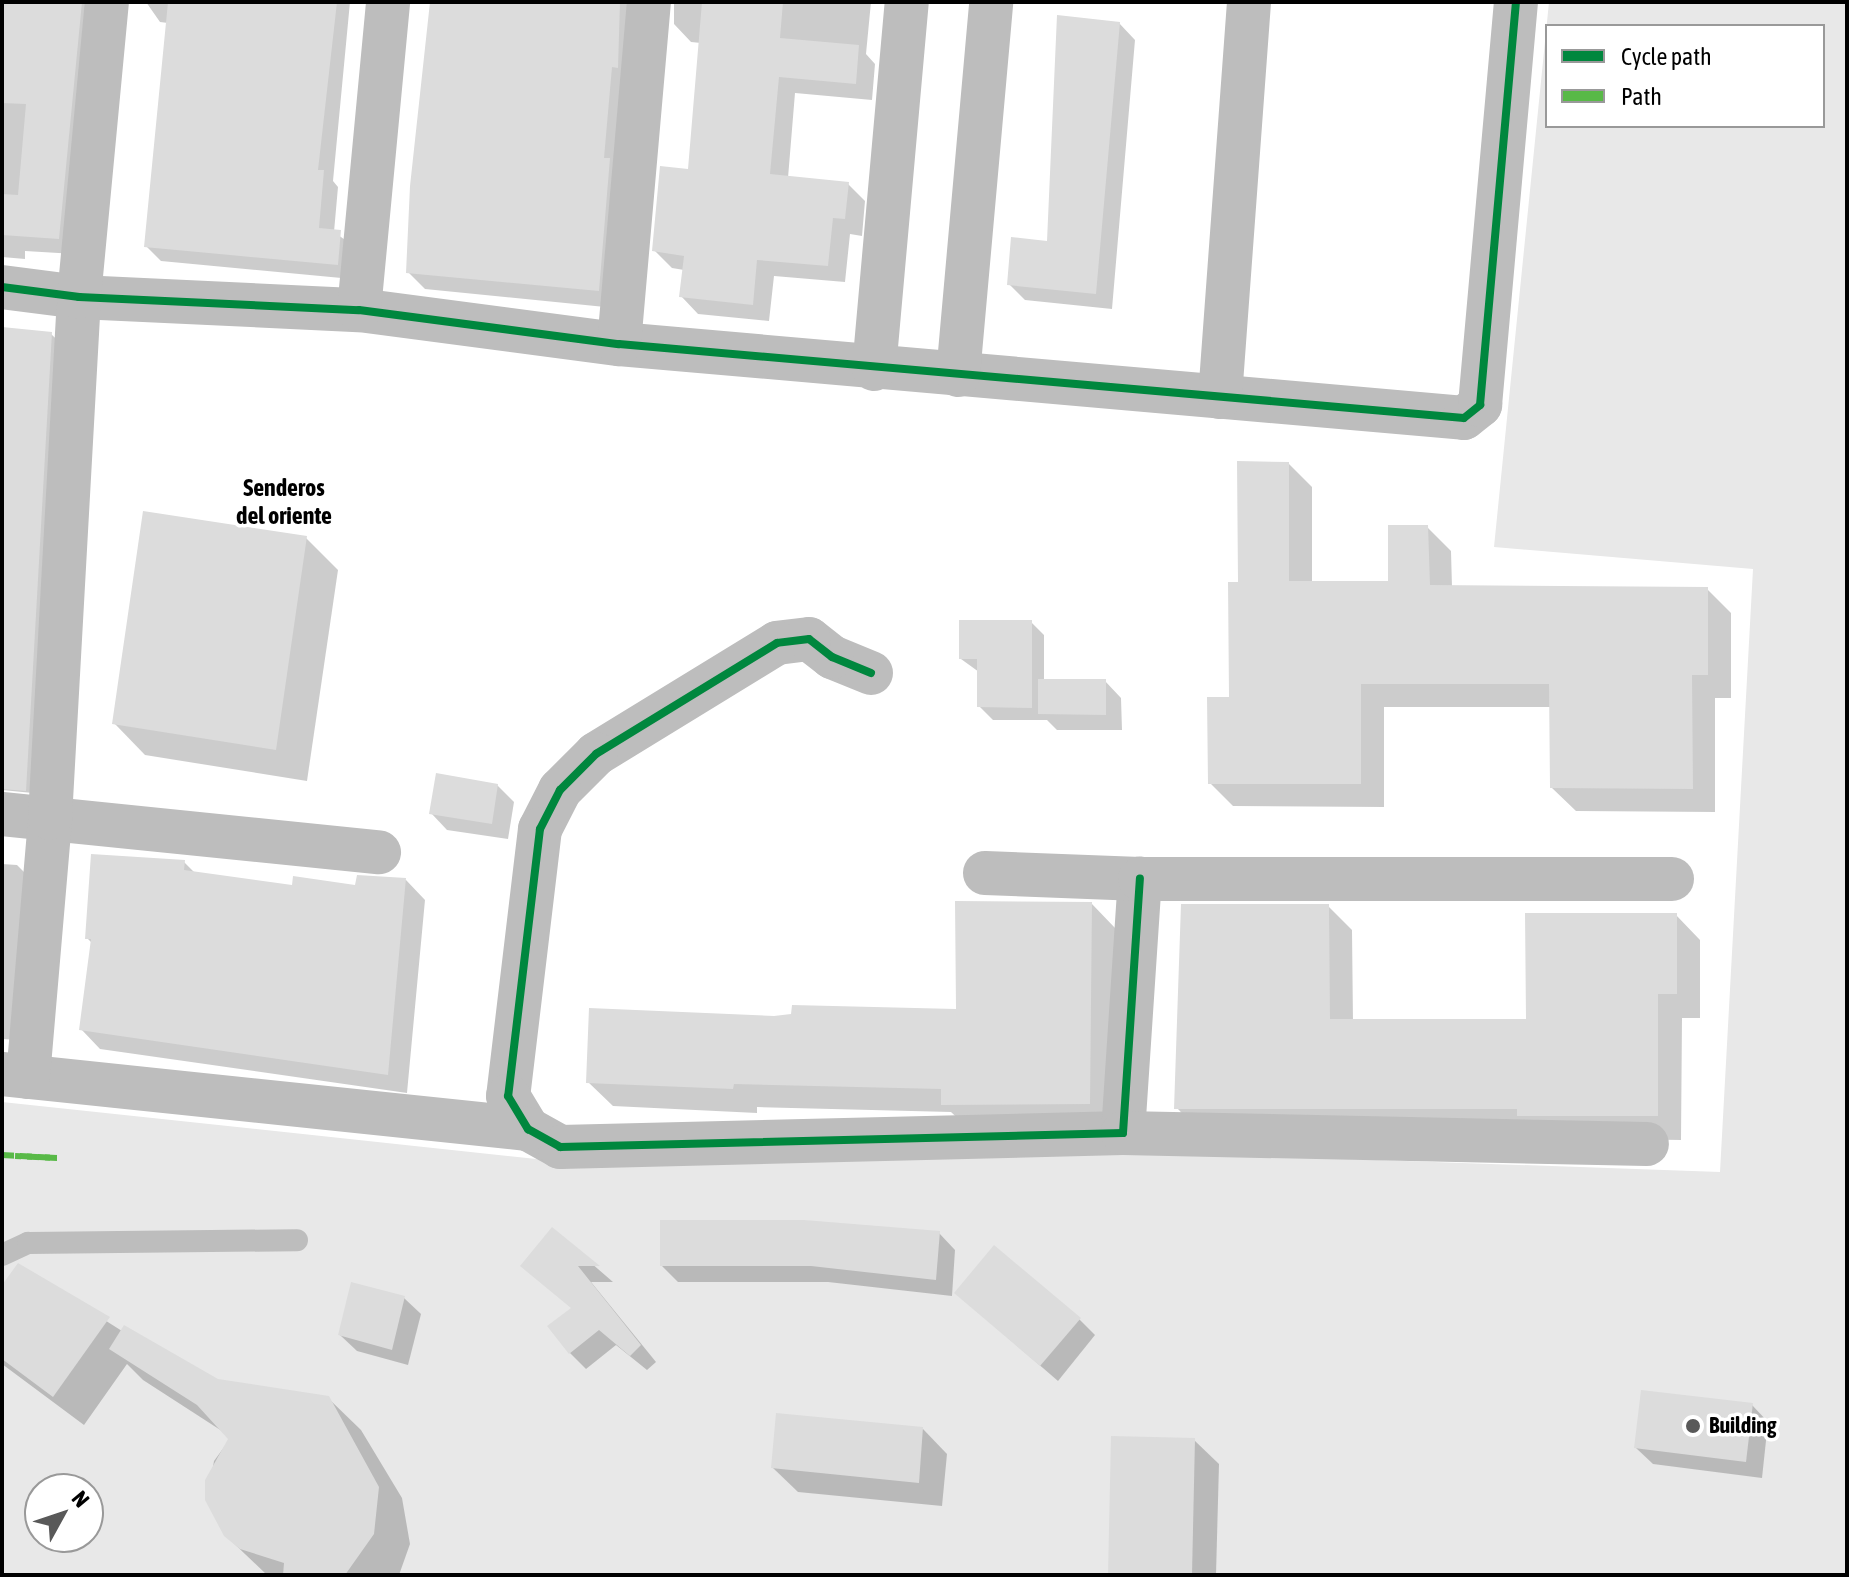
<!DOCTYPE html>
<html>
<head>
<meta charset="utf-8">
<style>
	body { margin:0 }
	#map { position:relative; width:1849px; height:1577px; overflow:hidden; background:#fff; font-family:"Asap Condensed",sans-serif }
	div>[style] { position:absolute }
	.green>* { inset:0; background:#e8e8e8 }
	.shadow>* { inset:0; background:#0003 }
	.building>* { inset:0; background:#dcdcdc }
	.lane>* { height:22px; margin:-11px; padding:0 11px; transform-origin:11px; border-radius:11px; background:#bdbdbd }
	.street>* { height:44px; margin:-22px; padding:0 22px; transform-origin:22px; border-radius:22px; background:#bdbdbd }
	.quiet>* { height:6px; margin-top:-3px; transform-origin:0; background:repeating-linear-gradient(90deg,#58b947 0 12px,transparent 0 18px) }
	.cycleway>* { height:8px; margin:-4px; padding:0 4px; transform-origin:4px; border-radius:4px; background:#00873e }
	.dots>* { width:22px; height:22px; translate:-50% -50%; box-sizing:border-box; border:4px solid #fff; border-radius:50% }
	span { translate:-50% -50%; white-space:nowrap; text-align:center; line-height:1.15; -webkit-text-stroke:7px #fff; paint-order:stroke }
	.poi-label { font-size:22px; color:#000; font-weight:700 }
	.left { translate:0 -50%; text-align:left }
	.neighbourhood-label { font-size:24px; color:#000; font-weight:700 }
	.frame { position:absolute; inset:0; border:4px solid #000; pointer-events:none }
	.legend { position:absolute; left:1545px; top:24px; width:280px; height:104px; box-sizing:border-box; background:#fff; border:2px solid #999; margin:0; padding:10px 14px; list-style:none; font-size:24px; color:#000 }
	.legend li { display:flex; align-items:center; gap:16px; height:40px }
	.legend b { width:40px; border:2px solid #999 }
	.north { position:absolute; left:24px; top:1473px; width:80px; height:80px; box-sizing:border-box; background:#fff; border:2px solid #999; border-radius:50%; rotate:50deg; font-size:22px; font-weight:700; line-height:32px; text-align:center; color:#000 }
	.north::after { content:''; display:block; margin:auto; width:28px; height:36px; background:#595959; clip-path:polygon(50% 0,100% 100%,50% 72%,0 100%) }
</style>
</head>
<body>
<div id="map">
	<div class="green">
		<div style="clip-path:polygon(evenodd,1549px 2px,1847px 2px,1847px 1575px,2px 1575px,2px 1102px,565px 1162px,1124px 1151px,1720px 1172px,1753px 569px,1494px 547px,1549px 2px,1547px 26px,1823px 26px,1823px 126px,1547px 126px,1547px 26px,1549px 2px,40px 1489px,88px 1489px,88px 1537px,40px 1537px,40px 1489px)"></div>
	</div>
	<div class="shadow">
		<div style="clip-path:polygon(2px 2px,106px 2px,75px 254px,25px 251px,25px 259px,2px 257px)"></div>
		<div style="clip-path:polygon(146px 2px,350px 2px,333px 181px,338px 187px,334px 232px,355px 247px,352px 279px,161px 261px,146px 246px,168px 23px,160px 22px)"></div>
		<div style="clip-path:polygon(432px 2px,652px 2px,615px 308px,425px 289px,408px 272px)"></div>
		<div style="clip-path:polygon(674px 2px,871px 2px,866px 54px,875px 64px,872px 100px,795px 93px,788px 178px,848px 184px,865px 201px,862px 236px,850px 234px,845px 282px,774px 276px,769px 321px,698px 314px,681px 296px,684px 270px,672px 268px,654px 250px,690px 171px,701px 43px,691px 42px,674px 24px)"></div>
		<div style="clip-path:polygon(1119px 23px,1135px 40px,1112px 309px,1025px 300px,1009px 284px,1049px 243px)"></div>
		<div style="clip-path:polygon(2px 329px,51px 334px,68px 350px,43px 794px,2px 790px)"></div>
		<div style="clip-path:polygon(1289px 464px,1312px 487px,1312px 583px,1390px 583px,1427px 527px,1451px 551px,1452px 587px,1707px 589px,1731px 613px,1731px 698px,1715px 698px,1715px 812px,1576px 811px,1552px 788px,1551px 707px,1384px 707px,1384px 807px,1233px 806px,1210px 783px,1231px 699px,1240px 584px)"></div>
		<div style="clip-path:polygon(306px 538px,338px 570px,307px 781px,145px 755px,114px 723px)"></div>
		<div style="clip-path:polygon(1031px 622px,1044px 635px,1044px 681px,1105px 681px,1121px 698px,1122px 730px,1057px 730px,1047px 720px,993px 720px,979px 706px,979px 672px,961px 659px)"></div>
		<div style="clip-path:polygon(497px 785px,514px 802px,508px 839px,447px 830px,431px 813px)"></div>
		<div style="clip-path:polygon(184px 862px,195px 873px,294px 887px,357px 887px,406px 880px,425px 900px,407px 1093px,100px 1049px,81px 1029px,92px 943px,87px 938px)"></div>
		<div style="clip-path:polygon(2px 864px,17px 865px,36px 884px,20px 1040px,2px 1039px)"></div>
		<div style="clip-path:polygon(1092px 904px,1116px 929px,1114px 1128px,968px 1128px,951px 1112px,757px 1107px,757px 1113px,613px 1106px,588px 1082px,774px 1018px,958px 1011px)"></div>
		<div style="clip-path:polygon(1328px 906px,1352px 930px,1353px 1021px,1528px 1021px,1676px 915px,1700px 940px,1700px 1018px,1682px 1018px,1681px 1140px,1201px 1133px,1177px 1108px)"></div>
		<div style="clip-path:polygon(553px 1230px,613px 1282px,591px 1282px,656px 1362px,647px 1370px,616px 1345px,586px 1369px,570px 1353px,573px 1309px,523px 1266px)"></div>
		<div style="clip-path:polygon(939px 1233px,955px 1250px,952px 1296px,828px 1282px,678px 1282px,662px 1266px)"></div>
		<div style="clip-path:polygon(24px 1269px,122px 1331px,217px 1381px,328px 1398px,361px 1430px,402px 1498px,410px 1544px,399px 1575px,267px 1575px,225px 1535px,207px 1500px,214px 1461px,230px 1439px,225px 1433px,143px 1380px,127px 1364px,84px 1425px,2px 1364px,2px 1299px)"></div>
		<div style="clip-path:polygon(956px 1293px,1079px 1319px,1095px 1335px,1058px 1381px)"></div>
		<div style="clip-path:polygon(404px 1298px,421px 1314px,408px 1365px,357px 1351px,340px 1335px)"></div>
		<div style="clip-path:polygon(1752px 1405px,1768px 1422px,1762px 1478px,1653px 1464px,1636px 1448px)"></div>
		<div style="clip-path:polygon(923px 1429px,947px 1454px,942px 1506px,798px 1492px,773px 1468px)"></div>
		<div style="clip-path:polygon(1194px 1440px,1219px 1464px,1216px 1575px,1109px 1575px)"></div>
	</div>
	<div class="building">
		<div style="clip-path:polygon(2px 2px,82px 2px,59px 239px,2px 235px,2px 194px,18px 195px,26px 104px,2px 103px)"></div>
		<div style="clip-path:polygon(168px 2px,337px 2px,318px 170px,324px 170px,319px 228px,341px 230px,338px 265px,144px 247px)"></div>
		<div style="clip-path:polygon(430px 2px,620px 2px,618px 68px,612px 67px,604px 158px,610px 158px,599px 291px,406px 273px,410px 186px)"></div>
		<div style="clip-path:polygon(702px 2px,783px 2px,780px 38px,859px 45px,856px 84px,779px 77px,770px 174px,849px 182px,845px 219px,833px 218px,828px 266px,757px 260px,753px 305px,679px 297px,684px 256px,652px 251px,660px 166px,688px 169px)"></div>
		<div style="clip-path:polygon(1057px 15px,1120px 22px,1096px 294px,1007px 285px,1011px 237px,1047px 241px)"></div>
		<div style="clip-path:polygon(2px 327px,52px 332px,26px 791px,2px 789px)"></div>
		<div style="clip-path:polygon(1237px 461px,1289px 462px,1289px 581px,1388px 581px,1388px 525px,1428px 525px,1430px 585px,1708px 587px,1708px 675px,1692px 675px,1693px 789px,1550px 788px,1549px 684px,1361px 684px,1361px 784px,1208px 784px,1207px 697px,1229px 697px,1228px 582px,1238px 582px)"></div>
		<div style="clip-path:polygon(143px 511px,307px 536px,276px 750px,112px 724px)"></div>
		<div style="clip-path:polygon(959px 620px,1032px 620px,1032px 708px,977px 707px,977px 659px,959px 659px)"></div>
		<div style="clip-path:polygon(1038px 679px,1106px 679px,1106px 715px,1038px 714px)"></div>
		<div style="clip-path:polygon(436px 773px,498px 784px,492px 824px,429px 814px)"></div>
		<div style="clip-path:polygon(91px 854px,185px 860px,184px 870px,292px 885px,293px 876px,355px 885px,357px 875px,406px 878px,388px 1075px,79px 1030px,91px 939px,85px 939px)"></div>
		<div style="clip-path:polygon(955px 901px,1092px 902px,1090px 1104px,941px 1105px,941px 1089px,734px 1084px,733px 1089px,586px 1083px,589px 1008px,774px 1016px,791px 1014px,792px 1005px,956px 1009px)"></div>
		<div style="clip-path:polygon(1181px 904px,1329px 904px,1330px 1019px,1526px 1019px,1525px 913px,1677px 913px,1677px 994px,1658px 994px,1658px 1116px,1517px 1116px,1517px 1109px,1174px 1109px)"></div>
		<div style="clip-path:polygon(660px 1220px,804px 1220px,940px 1231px,936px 1280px,811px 1266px,660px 1266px)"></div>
		<div style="clip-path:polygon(552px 1227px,600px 1266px,578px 1266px,641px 1345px,630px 1356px,599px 1330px,569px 1354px,547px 1326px,571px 1308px,520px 1266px)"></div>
		<div style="clip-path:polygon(994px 1245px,1081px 1318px,1040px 1366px,954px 1293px)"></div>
		<div style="clip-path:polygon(18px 1263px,110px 1317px,53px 1397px,2px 1359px,2px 1285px)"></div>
		<div style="clip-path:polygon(351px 1282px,405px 1296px,392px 1350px,338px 1335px)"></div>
		<div style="clip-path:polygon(124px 1325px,218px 1379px,329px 1396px,379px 1487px,374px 1534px,345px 1575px,283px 1575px,284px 1563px,240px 1549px,224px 1536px,205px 1500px,205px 1480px,228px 1439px,197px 1405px,109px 1349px)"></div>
		<div style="clip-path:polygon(1641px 1390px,1753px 1403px,1746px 1462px,1634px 1448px)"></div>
		<div style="clip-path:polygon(776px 1413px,923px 1427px,919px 1483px,771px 1468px)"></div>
		<div style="clip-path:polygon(1111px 1436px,1195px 1438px,1192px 1575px,1108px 1575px)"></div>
	</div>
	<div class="lane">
		<div style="left:2px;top:1255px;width:29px;rotate:-25deg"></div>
		<div style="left:28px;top:1243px;width:269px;rotate:-0.6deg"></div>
	</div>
	<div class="street">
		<div style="left:2px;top:287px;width:78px;rotate:7.4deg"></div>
		<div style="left:79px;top:297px;width:280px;rotate:2.7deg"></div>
		<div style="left:359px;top:310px;width:262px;rotate:7.5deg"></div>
		<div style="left:619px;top:344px;width:848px;rotate:5deg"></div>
		<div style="left:1464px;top:418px;width:21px;rotate:-39deg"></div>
		<div style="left:1480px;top:405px;width:405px;rotate:-84.9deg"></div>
		<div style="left:359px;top:310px;width:309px;rotate:-84.6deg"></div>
		<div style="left:619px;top:344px;width:343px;rotate:-85deg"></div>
		<div style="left:874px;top:369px;width:368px;rotate:-84.9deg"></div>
		<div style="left:958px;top:375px;width:374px;rotate:-84.9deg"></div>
		<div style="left:1220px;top:397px;width:396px;rotate:-85.8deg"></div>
		<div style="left:871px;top:673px;width:42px;rotate:-157.7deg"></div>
		<div style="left:832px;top:657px;width:29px;rotate:-142deg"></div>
		<div style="left:809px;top:639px;width:32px;rotate:173deg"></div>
		<div style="left:777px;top:643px;width:212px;rotate:148.5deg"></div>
		<div style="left:596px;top:754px;width:51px;rotate:135deg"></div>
		<div style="left:560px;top:790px;width:44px;rotate:117.1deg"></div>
		<div style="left:540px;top:829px;width:269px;rotate:96.8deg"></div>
		<div style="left:508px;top:1096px;width:39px;rotate:59deg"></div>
		<div style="left:528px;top:1129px;width:37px;rotate:29deg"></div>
		<div style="left:560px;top:1147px;width:563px;rotate:-1.42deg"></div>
		<div style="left:1123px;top:1133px;width:255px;rotate:-86.2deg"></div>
		<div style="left:2px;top:814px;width:379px;rotate:5.8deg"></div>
		<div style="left:985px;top:873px;width:155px;rotate:2.2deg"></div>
		<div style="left:1140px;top:879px;width:532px"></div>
		<div style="left:2px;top:1074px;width:529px;rotate:5.97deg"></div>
		<div style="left:28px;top:1077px;width:260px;rotate:-85.1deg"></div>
		<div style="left:50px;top:818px;width:522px;rotate:-86.81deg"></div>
		<div style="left:79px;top:297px;width:296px;rotate:-84.6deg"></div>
		<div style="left:1123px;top:1133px;width:524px;rotate:1.2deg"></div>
	</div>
	<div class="quiet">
		<div style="left:2px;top:1155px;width:55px;rotate:3.1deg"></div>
		<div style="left:57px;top:1158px;width:42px;rotate:-177.3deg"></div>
	</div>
	<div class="cycleway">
		<div style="left:2px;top:287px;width:78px;rotate:7.4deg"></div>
		<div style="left:79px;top:297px;width:280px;rotate:2.7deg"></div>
		<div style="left:359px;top:310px;width:262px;rotate:7.5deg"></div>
		<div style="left:619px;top:344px;width:848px;rotate:5deg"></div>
		<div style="left:1464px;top:418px;width:21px;rotate:-39deg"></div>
		<div style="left:1480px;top:405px;width:405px;rotate:-84.9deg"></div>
		<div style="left:871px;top:673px;width:42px;rotate:-157.7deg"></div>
		<div style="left:832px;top:657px;width:29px;rotate:-142deg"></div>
		<div style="left:809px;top:639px;width:32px;rotate:173deg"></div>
		<div style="left:777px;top:643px;width:212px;rotate:148.5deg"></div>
		<div style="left:596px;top:754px;width:51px;rotate:135deg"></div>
		<div style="left:560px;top:790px;width:44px;rotate:117.1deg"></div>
		<div style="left:540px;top:829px;width:269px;rotate:96.8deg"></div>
		<div style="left:508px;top:1096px;width:39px;rotate:59deg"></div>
		<div style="left:528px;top:1129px;width:37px;rotate:29deg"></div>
		<div style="left:560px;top:1147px;width:563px;rotate:-1.42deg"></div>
		<div style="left:1123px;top:1133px;width:255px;rotate:-86.2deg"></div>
	</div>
	<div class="dots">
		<div style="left:1693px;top:1426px;background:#595959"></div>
	</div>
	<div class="poi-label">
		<span class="left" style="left:1709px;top:1426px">Building</span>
	</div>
	<div class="neighbourhood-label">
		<span style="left:284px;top:502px">Senderos<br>del oriente</span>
	</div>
	<div class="frame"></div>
	<ul class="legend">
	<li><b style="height:10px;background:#00873e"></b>Cycle path</li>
	<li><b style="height:10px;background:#58b947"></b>Path</li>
	</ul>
	<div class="north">N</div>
</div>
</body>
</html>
